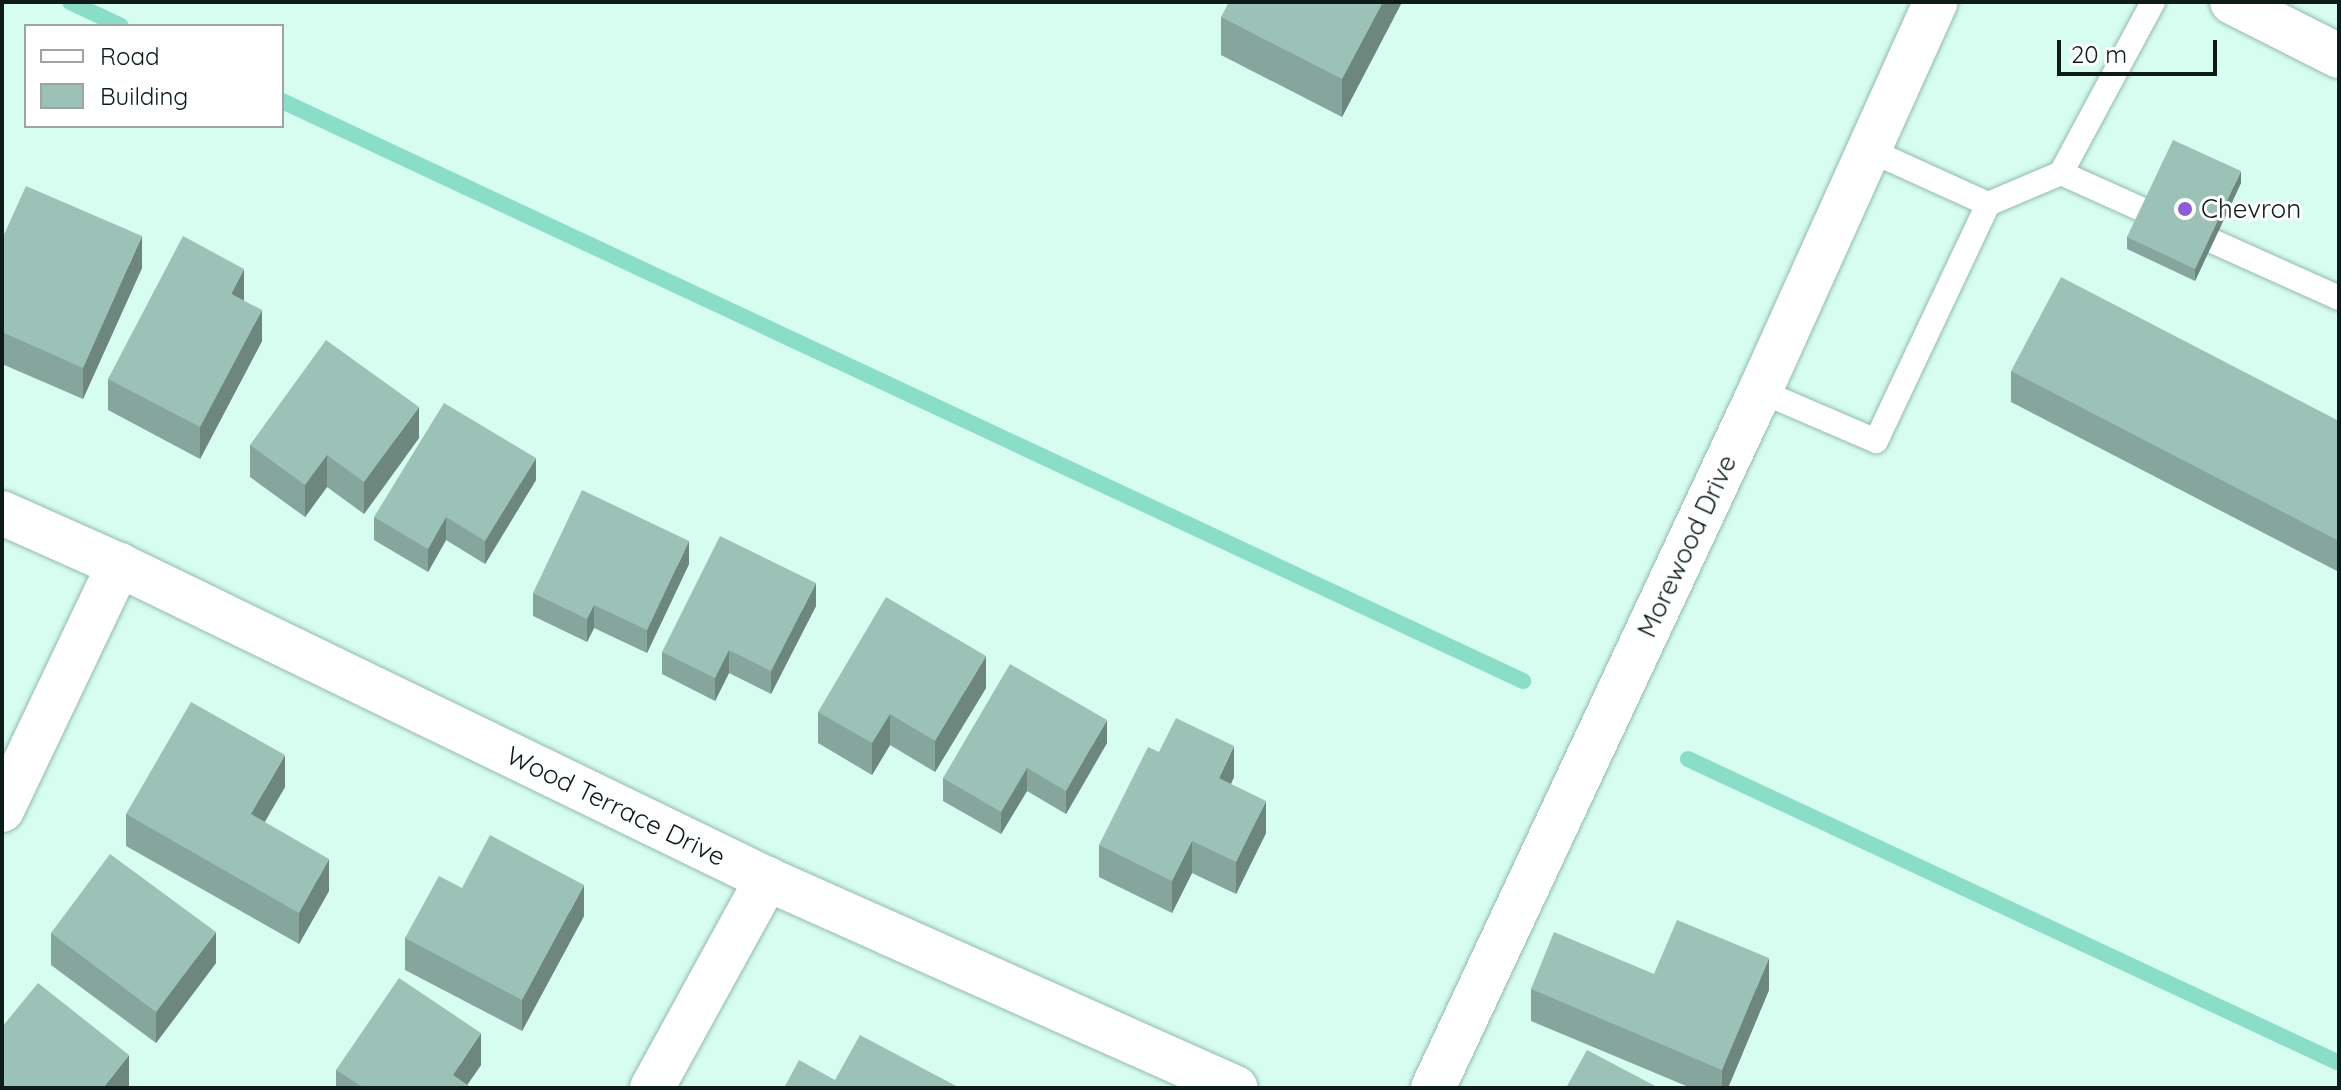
<!DOCTYPE html>
<html>
<head>
<meta charset="utf-8">
<style>
	body { margin:0 }
	#map { position:relative; width:2341px; height:1090px; overflow:hidden; background:#d6fdf0; font-family:Quicksand,sans-serif }
	div>[style] { position:absolute }
	.stream>* { height:16px; margin:-8px; padding:0 8px; transform-origin:8px; border-radius:8px; background:#8addc6 }
	.roads { filter:drop-shadow(0 0 2px #94b9ae) drop-shadow(0 0 2px #94b9ae) }
	.service>* { height:24px; margin:-12px; padding:0 12px; transform-origin:12px; border-radius:12px; background:#fff }
	.minor>* { height:44px; margin:-22px; padding:0 22px; transform-origin:22px; border-radius:22px; background:#fff }
	.secondary>* { height:44px; margin:-22px; padding:0 22px; transform-origin:22px; border-radius:22px; background:#fff }
	.wall>* { inset:0; background:#86a69d }
	.shaded-wall>* { inset:0; background:#6d877f }
	.building>* { inset:0; background:#9cc1b6 }
	.dots>* { width:22px; height:22px; translate:-50% -50%; box-sizing:border-box; border:4px solid #fff; border-radius:50% }
	span { translate:-50% -50%; white-space:nowrap; text-align:center; line-height:1.15; -webkit-text-stroke:6px #fff; paint-order:stroke }
	.poi-label { font-size:26px; color:#0d1c18 }
	.left { translate:0 -50%; text-align:left }
	.street-label { font-size:26px; color:#0d1c18 }
	.frame { position:absolute; inset:0; border:4px solid #0d1c18; pointer-events:none }
	.legend { position:absolute; left:24px; top:24px; width:260px; height:104px; box-sizing:border-box; background:#fff; border:2px solid #9ea4a3; margin:0; padding:10px 14px; list-style:none; font-size:24px; color:#0d1c18 }
	.legend li { display:flex; align-items:center; gap:16px; height:40px }
	.legend b { width:40px; border:2px solid #9ea4a3 }
	.scale { position:absolute; left:2057px; top:40px; width:160px; height:36px; box-sizing:border-box; border:4px solid #0d1c18; border-top:0; padding-left:10px; font-size:24px; line-height:28px; white-space:nowrap; color:#0d1c18; -webkit-text-stroke:6px #fff; paint-order:stroke }
</style>
</head>
<body>
<div id="map">
	<div class="stream">
		<div style="left:70px;top:2px;width:56px;rotate:25.2deg"></div>
		<div style="left:282px;top:101px;width:1370px;rotate:25.05deg"></div>
		<div style="left:1688px;top:759px;width:718px;rotate:25.03deg"></div>
	</div>
	<div class="roads">
		<div class="service">
			<div style="left:1869px;top:150px;width:131px;rotate:24.4deg"></div>
			<div style="left:2061px;top:173px;width:305px;rotate:24.2deg"></div>
			<div style="left:1760px;top:391px;width:126px;rotate:23.3deg"></div>
			<div style="left:1876px;top:441px;width:262px;rotate:-64.7deg"></div>
			<div style="left:1988px;top:204px;width:79px;rotate:-23deg"></div>
			<div style="left:2061px;top:173px;width:194px;rotate:-61.7deg"></div>
		</div>
		<div class="minor">
			<div style="left:2px;top:513px;width:128px;rotate:24deg"></div>
			<div style="left:119px;top:565px;width:720px;rotate:25.85deg"></div>
			<div style="left:767px;top:879px;width:513px;rotate:24.02deg"></div>
			<div style="left:2px;top:810px;width:272px;rotate:-64.5deg"></div>
			<div style="left:652px;top:1088px;width:239px;rotate:-61.2deg"></div>
			<div style="left:1433px;top:1088px;width:770px;rotate:-64.87deg"></div>
			<div style="left:1760px;top:391px;width:427px;rotate:-65.7deg"></div>
		</div>
		<div class="secondary">
			<div style="left:2232px;top:2px;width:120px;rotate:26.8deg"></div>
		</div>
	</div>
	<div class="wall">
		<div style="clip-path:polygon(1402px 2px,1342px 117px,1221px 55px,1221px 17px)"></div>
		<div style="clip-path:polygon(2241px 183px,2195px 281px,2127px 249px,2127px 237px)"></div>
		<div style="clip-path:polygon(2px 239px,142px 268px,83px 399px,2px 364px)"></div>
		<div style="clip-path:polygon(244px 300px,262px 341px,200px 459px,108px 410px,108px 379px)"></div>
		<div style="clip-path:polygon(2011px 371px,2339px 421px,2337px 571px,2011px 402px)"></div>
		<div style="clip-path:polygon(419px 438px,364px 514px,327px 487px,305px 517px,250px 477px,250px 445px)"></div>
		<div style="clip-path:polygon(536px 480px,485px 564px,446px 540px,428px 572px,374px 540px,374px 517px)"></div>
		<div style="clip-path:polygon(689px 564px,647px 653px,594px 628px,587px 642px,533px 616px,533px 593px)"></div>
		<div style="clip-path:polygon(816px 606px,771px 694px,729px 673px,715px 701px,662px 674px,662px 652px)"></div>
		<div style="clip-path:polygon(986px 688px,935px 772px,890px 745px,872px 775px,818px 743px,818px 712px)"></div>
		<div style="clip-path:polygon(1107px 743px,1066px 814px,1027px 791px,1001px 834px,943px 801px,943px 778px)"></div>
		<div style="clip-path:polygon(1234px 777px,1231px 784px,1266px 833px,1236px 894px,1192px 873px,1172px 913px,1099px 877px,1099px 845px)"></div>
		<div style="clip-path:polygon(285px 787px,264px 822px,329px 891px,299px 944px,126px 846px,126px 814px)"></div>
		<div style="clip-path:polygon(462px 888px,584px 916px,522px 1031px,405px 970px,405px 938px)"></div>
		<div style="clip-path:polygon(51px 933px,216px 963px,156px 1043px,51px 965px)"></div>
		<div style="clip-path:polygon(1654px 974px,1769px 990px,1728px 1088px,1691px 1088px,1531px 1021px,1531px 989px)"></div>
		<div style="clip-path:polygon(481px 1065px,467px 1085px,472px 1088px,336px 1088px,336px 1070px)"></div>
	</div>
	<div class="shaded-wall">
		<div style="clip-path:polygon(1383px 2px,1402px 2px,1342px 117px,1342px 79px)"></div>
		<div style="clip-path:polygon(2241px 171px,2241px 183px,2195px 281px,2195px 269px)"></div>
		<div style="clip-path:polygon(4px 179px,4px 211px,2px 215px,2px 183px)"></div>
		<div style="clip-path:polygon(142px 236px,142px 268px,83px 399px,83px 368px)"></div>
		<div style="clip-path:polygon(244px 269px,244px 301px,231px 294px)"></div>
		<div style="clip-path:polygon(262px 310px,262px 341px,200px 459px,200px 427px)"></div>
		<div style="clip-path:polygon(419px 407px,419px 438px,364px 514px,364px 482px)"></div>
		<div style="clip-path:polygon(327px 455px,327px 487px,305px 517px,305px 485px)"></div>
		<div style="clip-path:polygon(536px 458px,536px 480px,485px 564px,485px 541px)"></div>
		<div style="clip-path:polygon(446px 517px,446px 540px,428px 572px,428px 549px)"></div>
		<div style="clip-path:polygon(2339px 536px,2339px 568px,2337px 571px,2337px 540px)"></div>
		<div style="clip-path:polygon(689px 541px,689px 564px,647px 653px,647px 630px)"></div>
		<div style="clip-path:polygon(816px 583px,816px 606px,771px 694px,771px 671px)"></div>
		<div style="clip-path:polygon(594px 605px,594px 628px,587px 642px,587px 619px)"></div>
		<div style="clip-path:polygon(729px 650px,729px 673px,715px 701px,715px 678px)"></div>
		<div style="clip-path:polygon(986px 656px,986px 688px,935px 772px,935px 741px)"></div>
		<div style="clip-path:polygon(890px 714px,890px 745px,872px 775px,872px 743px)"></div>
		<div style="clip-path:polygon(1107px 720px,1107px 743px,1066px 814px,1066px 791px)"></div>
		<div style="clip-path:polygon(1234px 746px,1234px 777px,1219px 809px,1219px 778px)"></div>
		<div style="clip-path:polygon(285px 755px,285px 787px,251px 846px,251px 814px)"></div>
		<div style="clip-path:polygon(1027px 768px,1027px 791px,1001px 834px,1001px 812px)"></div>
		<div style="clip-path:polygon(1266px 801px,1266px 833px,1236px 894px,1236px 862px)"></div>
		<div style="clip-path:polygon(1192px 841px,1192px 873px,1172px 913px,1172px 881px)"></div>
		<div style="clip-path:polygon(329px 859px,329px 891px,299px 944px,299px 913px)"></div>
		<div style="clip-path:polygon(584px 885px,584px 916px,522px 1031px,522px 1000px)"></div>
		<div style="clip-path:polygon(216px 932px,216px 963px,156px 1043px,156px 1012px)"></div>
		<div style="clip-path:polygon(1769px 958px,1769px 990px,1728px 1088px,1722px 1088px,1722px 1070px)"></div>
		<div style="clip-path:polygon(481px 1033px,481px 1065px,465px 1088px,453px 1075px)"></div>
		<div style="clip-path:polygon(129px 1055px,129px 1087px,128px 1088px,103px 1088px)"></div>
	</div>
	<div class="building">
		<div style="clip-path:polygon(1229px 2px,1383px 2px,1342px 79px,1221px 17px)"></div>
		<div style="clip-path:polygon(2173px 140px,2241px 171px,2195px 269px,2127px 237px)"></div>
		<div style="clip-path:polygon(26px 186px,142px 236px,83px 368px,2px 332px,2px 239px)"></div>
		<div style="clip-path:polygon(183px 236px,244px 269px,231px 294px,262px 310px,200px 427px,108px 379px)"></div>
		<div style="clip-path:polygon(2061px 277px,2339px 421px,2339px 536px,2337px 540px,2011px 371px)"></div>
		<div style="clip-path:polygon(326px 340px,419px 407px,364px 482px,327px 455px,305px 485px,250px 445px)"></div>
		<div style="clip-path:polygon(444px 403px,536px 458px,485px 541px,446px 517px,428px 549px,374px 517px)"></div>
		<div style="clip-path:polygon(582px 490px,689px 541px,647px 630px,594px 605px,587px 619px,533px 593px)"></div>
		<div style="clip-path:polygon(720px 536px,816px 583px,771px 671px,729px 650px,715px 678px,662px 652px)"></div>
		<div style="clip-path:polygon(886px 597px,986px 656px,935px 741px,890px 714px,872px 743px,818px 712px)"></div>
		<div style="clip-path:polygon(1010px 664px,1107px 720px,1066px 791px,1027px 768px,1001px 812px,943px 778px)"></div>
		<div style="clip-path:polygon(191px 702px,285px 755px,251px 814px,329px 859px,299px 913px,126px 814px)"></div>
		<div style="clip-path:polygon(1176px 718px,1234px 746px,1219px 778px,1266px 801px,1236px 862px,1192px 841px,1172px 881px,1099px 845px,1148px 747px,1159px 752px)"></div>
		<div style="clip-path:polygon(490px 835px,584px 885px,522px 1000px,405px 938px,439px 876px,462px 888px)"></div>
		<div style="clip-path:polygon(110px 854px,216px 932px,156px 1012px,51px 933px)"></div>
		<div style="clip-path:polygon(1677px 920px,1769px 958px,1722px 1070px,1531px 989px,1554px 932px,1654px 974px)"></div>
		<div style="clip-path:polygon(399px 978px,481px 1033px,453px 1075px,472px 1088px,364px 1088px,336px 1070px)"></div>
		<div style="clip-path:polygon(38px 983px,129px 1055px,103px 1088px,2px 1088px,2px 1027px)"></div>
		<div style="clip-path:polygon(860px 1035px,958px 1087px,957px 1088px,784px 1088px,799px 1060px,835px 1080px)"></div>
		<div style="clip-path:polygon(1587px 1050px,1659px 1088px,1566px 1088px)"></div>
	</div>
	<div class="dots">
		<div style="left:2185px;top:209px;background:#8b5dd7"></div>
	</div>
	<div class="poi-label">
		<span class="left" style="left:2201px;top:209px">Chevron</span>
	</div>
	<div class="street-label">
		<span style="left:1687px;top:546px;rotate:-65deg">Morewood Drive</span>
		<span style="left:616px;top:806px;rotate:26deg">Wood Terrace Drive</span>
	</div>
	<div class="frame"></div>
	<ul class="legend">
	<li><b style="height:10px;background:#fff"></b>Road</li>
	<li><b style="height:22px;background:#9cc1b6"></b>Building</li>
	</ul>
	<div class="scale">20 m</div>
</div>
</body>
</html>
